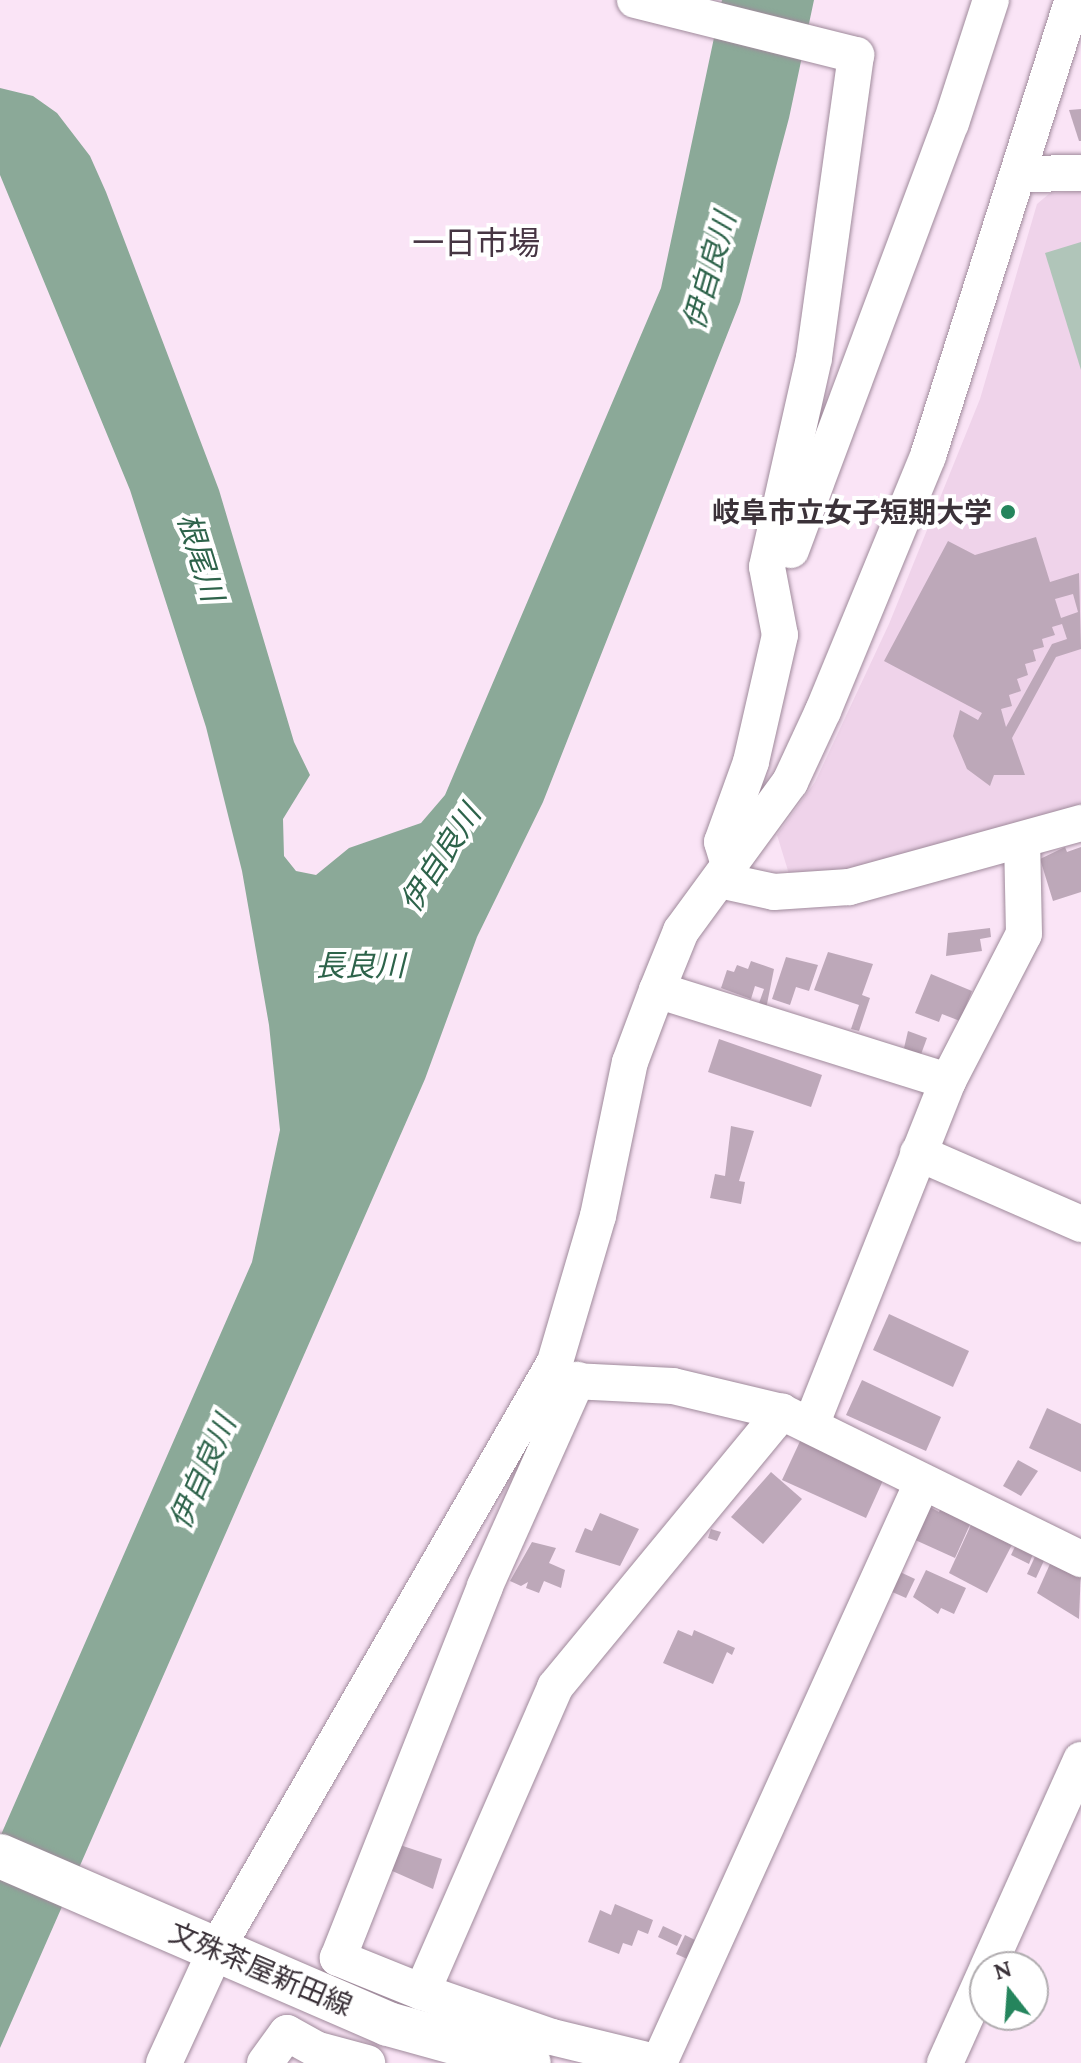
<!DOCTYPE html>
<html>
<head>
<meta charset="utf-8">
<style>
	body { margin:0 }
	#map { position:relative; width:1081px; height:2063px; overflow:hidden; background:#fae4f6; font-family:Lora,"Noto Sans JP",serif }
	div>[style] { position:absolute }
	.built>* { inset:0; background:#efd3ea }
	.green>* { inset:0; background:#b0c5b9 }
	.water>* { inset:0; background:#8ba998 }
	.building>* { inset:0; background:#bda8b9 }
	.roads { filter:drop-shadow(0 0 2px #9f8a9b) drop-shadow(0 0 2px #9f8a9b) }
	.minor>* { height:36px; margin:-18px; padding:0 18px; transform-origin:18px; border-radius:18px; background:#fff }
	.major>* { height:44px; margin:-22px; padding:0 22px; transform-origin:22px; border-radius:22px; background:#fff }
	.dots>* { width:22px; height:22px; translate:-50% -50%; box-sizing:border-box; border:4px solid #fff; border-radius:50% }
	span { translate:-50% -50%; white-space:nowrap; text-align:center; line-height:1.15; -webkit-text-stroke:8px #fff; paint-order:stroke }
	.poi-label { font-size:28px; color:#3b3239; font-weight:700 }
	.right { translate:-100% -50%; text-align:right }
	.street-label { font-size:28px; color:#3b3239 }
	.water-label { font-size:30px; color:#2d634a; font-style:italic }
	.quarter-label { font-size:32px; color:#463543 }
	.north { position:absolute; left:969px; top:1951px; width:80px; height:80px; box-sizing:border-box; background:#fff; border:2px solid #b1adb0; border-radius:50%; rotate:343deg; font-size:22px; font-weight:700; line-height:32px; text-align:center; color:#3b3239 }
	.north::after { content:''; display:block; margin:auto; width:28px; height:36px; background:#25855d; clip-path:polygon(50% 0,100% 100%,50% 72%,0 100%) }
</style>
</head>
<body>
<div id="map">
	<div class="built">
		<div style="clip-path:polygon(1081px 191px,1081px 809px,848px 873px,789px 874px,777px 835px,815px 782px,889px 624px,980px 399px,1037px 204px,1050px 193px)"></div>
	</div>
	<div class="green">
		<div style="clip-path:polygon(1081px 242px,1081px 370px,1045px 253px)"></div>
	</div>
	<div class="water">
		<div style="clip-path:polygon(722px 0,814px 0,789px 118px,740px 302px,543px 802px,477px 937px,425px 1079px,0 2048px,0 1837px,252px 1262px,280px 1130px,269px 1025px,242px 871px,206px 727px,130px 490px,0 175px,0 88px,33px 96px,57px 113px,90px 156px,106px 192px,219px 490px,294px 742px,310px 775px,283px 819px,284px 856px,296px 871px,316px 875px,349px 848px,421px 823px,445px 795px,661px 288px)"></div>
	</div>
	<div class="building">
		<div style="clip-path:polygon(1081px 109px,1081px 141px,1079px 141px,1069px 110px)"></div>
		<div style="clip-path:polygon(evenodd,1036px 537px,1050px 582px,1079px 573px,1081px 649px,1056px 657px,1012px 738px,1025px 775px,994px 775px,990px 786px,967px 769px,953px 736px,960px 710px,978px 720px,982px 713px,884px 661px,948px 541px,975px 555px,1036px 537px,1073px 594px,1078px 612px,1061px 618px,1055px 599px,1073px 594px,1036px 537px,1062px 624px,1067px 639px,1052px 644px,1006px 727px,1001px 709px,1012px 706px,1009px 695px,1021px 691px,1017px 679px,1028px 675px,1025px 664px,1036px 661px,1033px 650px,1044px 647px,1042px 639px,1055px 635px,1052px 627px,1062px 624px)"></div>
		<div style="clip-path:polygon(1065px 847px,1067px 852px,1081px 847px,1081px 892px,1053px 901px,1040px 859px)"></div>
		<div style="clip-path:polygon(990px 928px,991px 937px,980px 939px,982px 951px,946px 956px,948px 933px)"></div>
		<div style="clip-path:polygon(828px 952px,873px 964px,862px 995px,870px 998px,859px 1031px,851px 1029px,859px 1005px,814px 990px)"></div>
		<div style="clip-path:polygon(786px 957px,818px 965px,809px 991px,796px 987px,790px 1005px,772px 999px)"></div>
		<div style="clip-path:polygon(751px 961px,774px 969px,766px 1009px,758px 1006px,764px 989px,755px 986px,751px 999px,721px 988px,727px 970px,734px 972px,737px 965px,748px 969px)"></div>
		<div style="clip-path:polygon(931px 974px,972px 991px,960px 1021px,942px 1014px,939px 1022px,915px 1013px)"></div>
		<div style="clip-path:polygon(908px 1031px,927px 1038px,920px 1057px,904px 1048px)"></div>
		<div style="clip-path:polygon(719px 1039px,822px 1075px,811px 1107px,708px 1072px)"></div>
		<div style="clip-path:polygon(731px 1126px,754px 1131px,739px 1181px,745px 1182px,741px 1204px,710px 1198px,715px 1174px,725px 1176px)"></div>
		<div style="clip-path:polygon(889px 1314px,969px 1351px,953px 1387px,873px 1350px)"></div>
		<div style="clip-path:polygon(862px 1380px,941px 1417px,926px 1451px,846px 1415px)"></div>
		<div style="clip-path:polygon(1047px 1408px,1081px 1424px,1081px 1472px,1029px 1448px)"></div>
		<div style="clip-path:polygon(802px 1437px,885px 1476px,866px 1518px,782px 1480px)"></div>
		<div style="clip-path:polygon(1018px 1460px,1038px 1471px,1021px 1496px,1003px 1486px)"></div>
		<div style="clip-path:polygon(771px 1472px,802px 1499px,763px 1544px,731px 1517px)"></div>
		<div style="clip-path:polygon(943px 1502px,972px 1520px,955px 1558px,913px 1539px,928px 1506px,939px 1512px)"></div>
		<div style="clip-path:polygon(600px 1513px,639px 1529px,620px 1566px,575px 1552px,585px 1528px,592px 1531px)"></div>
		<div style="clip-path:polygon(975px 1516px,1017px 1535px,987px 1593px,949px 1573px)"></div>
		<div style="clip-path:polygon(711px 1529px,721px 1532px,717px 1541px,708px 1538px)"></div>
		<div style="clip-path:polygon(1020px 1536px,1037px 1544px,1029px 1564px,1011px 1555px)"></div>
		<div style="clip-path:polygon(532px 1542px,556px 1548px,549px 1563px,565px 1570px,561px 1588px,544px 1581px,539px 1593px,526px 1588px,528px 1582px,521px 1586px,510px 1581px)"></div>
		<div style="clip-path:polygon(1038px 1550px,1047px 1554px,1036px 1578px,1027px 1574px)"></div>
		<div style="clip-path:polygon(1054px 1555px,1081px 1568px,1079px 1619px,1037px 1593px)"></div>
		<div style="clip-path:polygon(926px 1570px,966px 1588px,954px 1614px,941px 1608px,938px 1614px,913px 1597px)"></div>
		<div style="clip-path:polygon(898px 1571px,915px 1579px,906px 1598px,890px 1591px)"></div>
		<div style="clip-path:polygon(678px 1630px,692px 1636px,694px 1630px,735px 1648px,732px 1655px,727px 1652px,713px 1684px,663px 1663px)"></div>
		<div style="clip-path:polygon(391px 1842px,442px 1859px,433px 1889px,381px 1866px)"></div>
		<div style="clip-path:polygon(615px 1904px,653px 1920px,648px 1934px,638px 1930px,632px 1946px,623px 1943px,619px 1954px,588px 1942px,600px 1910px,611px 1915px)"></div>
		<div style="clip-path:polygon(663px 1926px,682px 1935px,677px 1946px,658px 1937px)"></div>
		<div style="clip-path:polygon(685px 1935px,703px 1944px,694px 1962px,676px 1954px)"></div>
	</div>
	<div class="roads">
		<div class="minor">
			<div style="left:635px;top:0;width:228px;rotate:14deg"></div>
			<div style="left:856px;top:55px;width:306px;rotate:97.9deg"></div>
			<div style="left:814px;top:358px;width:214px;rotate:102.7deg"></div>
			<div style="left:767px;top:567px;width:69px;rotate:79.2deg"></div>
			<div style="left:780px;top:635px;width:130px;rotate:102.9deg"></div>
			<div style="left:751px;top:762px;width:85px;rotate:109.9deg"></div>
			<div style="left:722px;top:842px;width:24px;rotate:73deg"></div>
			<div style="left:1020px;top:174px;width:61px;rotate:-0.9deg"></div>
			<div style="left:791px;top:550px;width:456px;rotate:-69.5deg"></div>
			<div style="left:951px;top:123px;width:129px;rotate:-72deg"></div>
			<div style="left:719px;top:880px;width:56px;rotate:12.3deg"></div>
			<div style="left:774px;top:892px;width:75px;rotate:-3.8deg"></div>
			<div style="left:849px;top:887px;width:241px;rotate:-15.4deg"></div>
			<div style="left:657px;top:990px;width:64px;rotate:-67.9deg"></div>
			<div style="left:681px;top:931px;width:185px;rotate:-53.8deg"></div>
			<div style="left:790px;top:782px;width:78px;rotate:-65.1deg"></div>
			<div style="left:823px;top:711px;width:276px;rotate:-67.6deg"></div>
			<div style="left:928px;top:456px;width:478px;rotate:-72.4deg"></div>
			<div style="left:918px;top:1153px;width:178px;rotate:23.5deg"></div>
			<div style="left:553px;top:1380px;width:120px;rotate:2.9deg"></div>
			<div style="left:673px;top:1386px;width:112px;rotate:13.4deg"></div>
			<div style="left:782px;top:1412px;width:333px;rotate:26.2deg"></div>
			<div style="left:811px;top:1425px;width:370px;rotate:-68.3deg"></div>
			<div style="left:948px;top:1081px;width:165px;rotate:-62.7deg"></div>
			<div style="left:1024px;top:934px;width:93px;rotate:-91.2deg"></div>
			<div style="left:988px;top:1967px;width:227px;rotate:-65.8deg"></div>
			<div style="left:422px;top:1992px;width:91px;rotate:-158deg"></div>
			<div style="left:338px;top:1958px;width:400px;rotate:-68.4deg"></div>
			<div style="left:485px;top:1586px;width:226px;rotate:-65.9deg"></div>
			<div style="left:164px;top:2063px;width:127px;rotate:-65.3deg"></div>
			<div style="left:217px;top:1948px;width:676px;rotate:-60.02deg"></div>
			<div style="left:555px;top:1362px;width:152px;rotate:-73.6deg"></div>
			<div style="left:598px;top:1216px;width:157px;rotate:-78.3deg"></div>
			<div style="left:630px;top:1062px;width:77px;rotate:-69.4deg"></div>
			<div style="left:657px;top:990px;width:305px;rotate:17.4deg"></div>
			<div style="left:265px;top:2063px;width:37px;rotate:-54deg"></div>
			<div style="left:287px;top:2033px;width:35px;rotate:29deg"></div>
			<div style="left:318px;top:2050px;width:51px;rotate:14.9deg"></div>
			<div style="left:659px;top:2063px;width:110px;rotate:-166.3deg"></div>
			<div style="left:552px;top:2037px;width:138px;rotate:-160.9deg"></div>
			<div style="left:422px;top:1992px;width:333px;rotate:-66.4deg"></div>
			<div style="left:555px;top:1687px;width:357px;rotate:-50.5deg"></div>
			<div style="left:659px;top:2063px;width:637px;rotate:-65.61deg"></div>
			<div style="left:945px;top:2063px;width:98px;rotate:-65.8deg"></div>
		</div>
		<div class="major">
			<div style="left:0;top:1856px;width:423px;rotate:23.4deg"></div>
			<div style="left:388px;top:2024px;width:146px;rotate:15.5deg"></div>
		</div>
	</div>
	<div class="dots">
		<div style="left:1008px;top:512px;background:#25855d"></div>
	</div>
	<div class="poi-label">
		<span class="right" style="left:992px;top:512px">岐阜市立女子短期大学</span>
	</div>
	<div class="street-label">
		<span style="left:261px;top:1969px;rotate:23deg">文殊茶屋新田線</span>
	</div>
	<div class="water-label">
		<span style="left:709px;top:271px;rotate:-74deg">伊自良川</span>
		<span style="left:201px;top:557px;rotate:73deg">根尾川</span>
		<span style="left:440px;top:858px;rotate:-57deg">伊自良川</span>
		<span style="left:360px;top:965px">長良川</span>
		<span style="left:202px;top:1472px;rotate:-66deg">伊自良川</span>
	</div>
	<div class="quarter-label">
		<span style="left:476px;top:243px">一日市場</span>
	</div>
	<div class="north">N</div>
</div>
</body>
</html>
